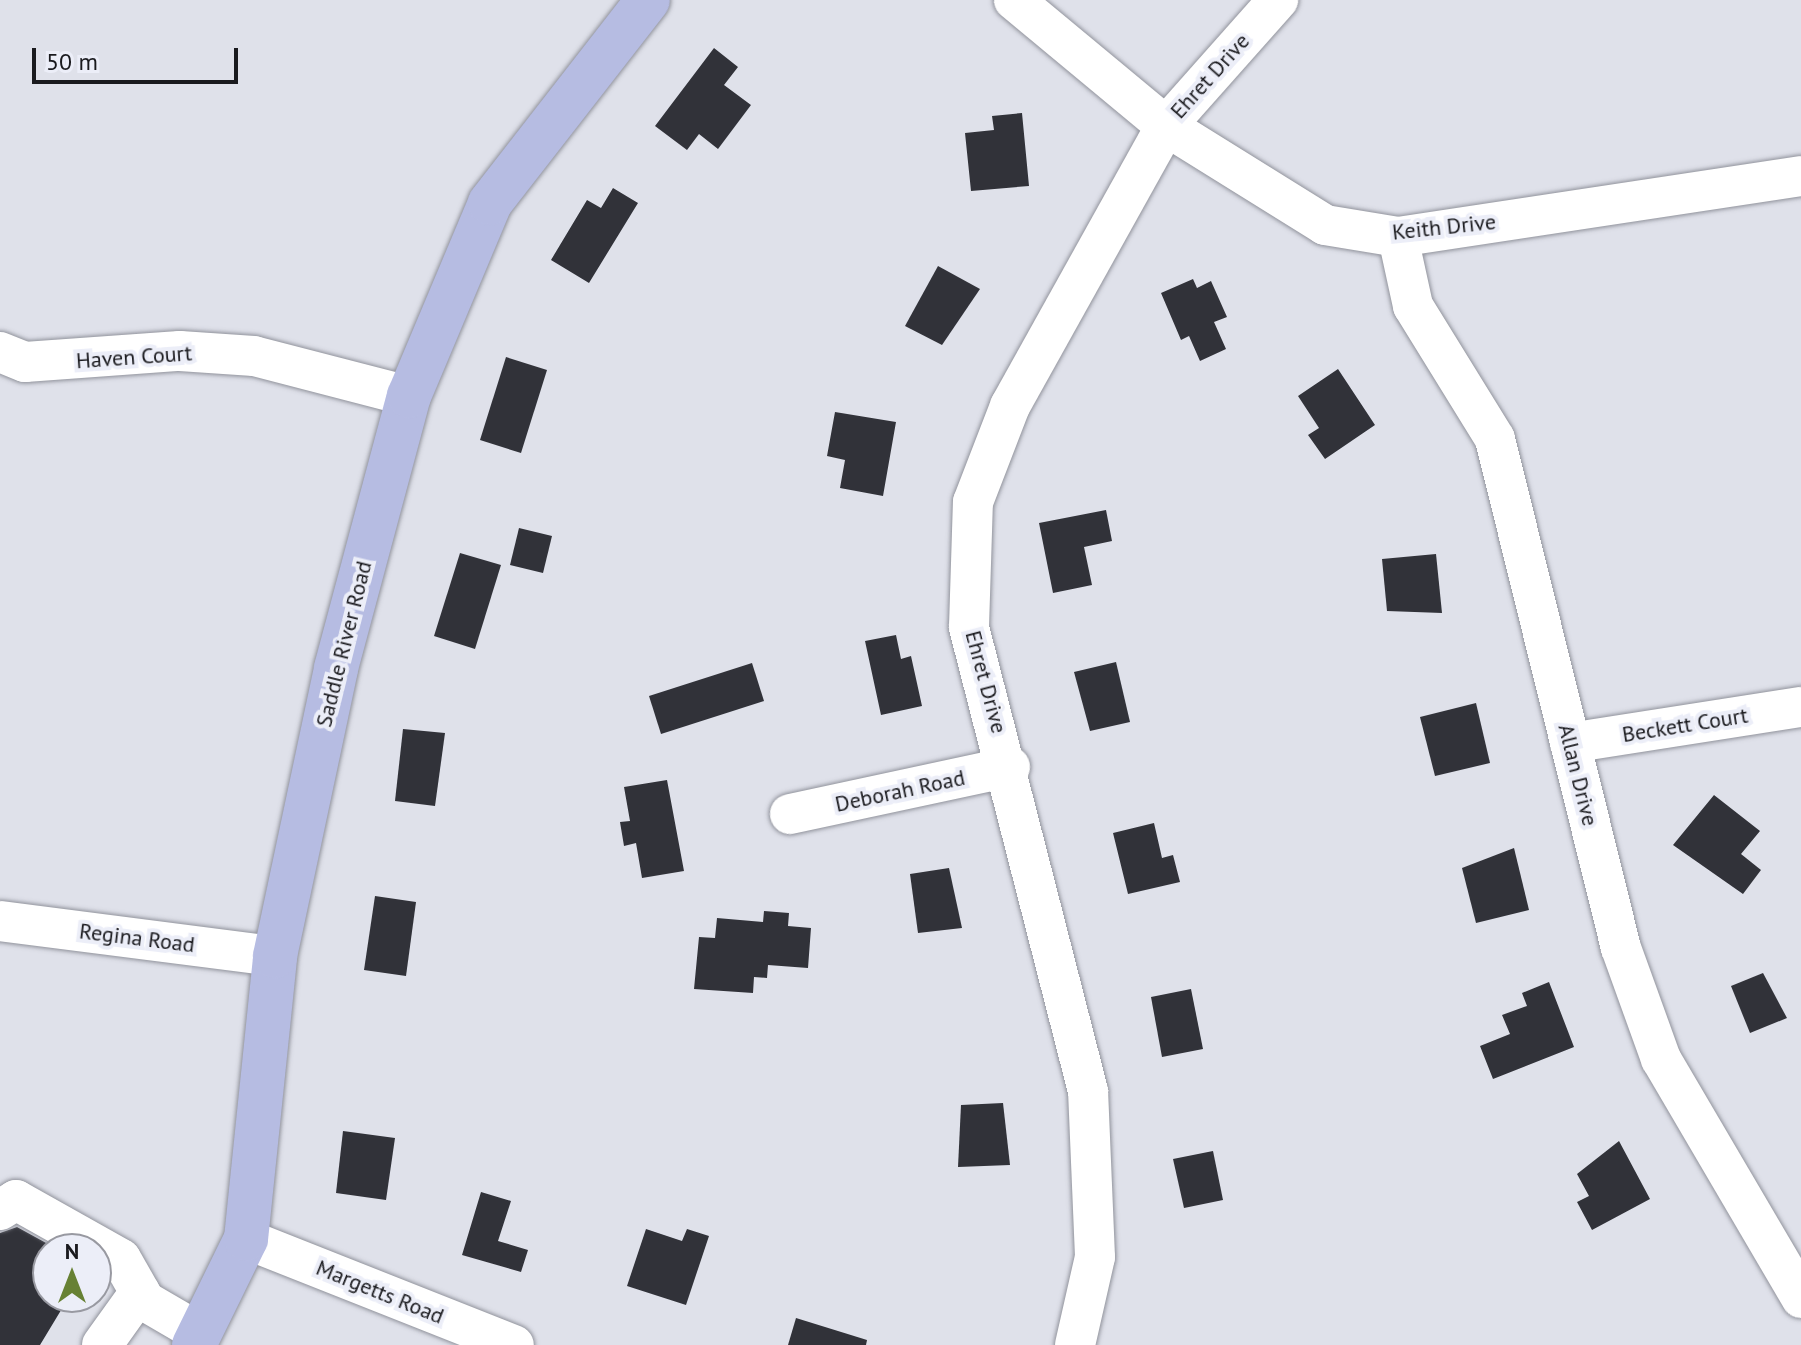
<!DOCTYPE html>
<html>
<head>
<meta charset="utf-8">
<style>
	body { margin:0 }
	#map { position:relative; width:1801px; height:1345px; overflow:hidden; background:#dfe1ea; font-family:"PT Sans",sans-serif }
	div>[style] { position:absolute }
	.building>* { inset:0; background:#313239 }
	.roads { filter:drop-shadow(0 0 2px #91939c) drop-shadow(0 0 2px #91939c) }
	.minor>* { height:40px; margin:-20px; padding:0 20px; transform-origin:20px; border-radius:20px; background:#fff }
	.major>* { height:44px; margin:-22px; padding:0 22px; transform-origin:22px; border-radius:22px; background:#b6bce2 }
	span { translate:-50% -50%; white-space:nowrap; text-align:center; line-height:1.15; -webkit-text-stroke:8px #eceef8; paint-order:stroke }
	.street-label { font-size:22px; color:#1a1a1e }
	.north { position:absolute; left:32px; top:1233px; width:80px; height:80px; box-sizing:border-box; background:#eceef8; border:2px solid #9899a1; border-radius:50%; rotate:0deg; font-size:22px; font-weight:700; line-height:32px; text-align:center; color:#1a1a1e }
	.north::after { content:''; display:block; margin:auto; width:28px; height:36px; background:#678134; clip-path:polygon(50% 0,100% 100%,50% 72%,0 100%) }
	.scale { position:absolute; left:32px; top:48px; width:206px; height:36px; box-sizing:border-box; border:4px solid #1a1a1e; border-top:0; padding-left:10px; font-size:24px; line-height:28px; white-space:nowrap; color:#1a1a1e; -webkit-text-stroke:6px #eceef8; paint-order:stroke }
</style>
</head>
<body>
<div id="map">
	<div class="building">
		<div style="clip-path:polygon(714px 48px,738px 67px,724px 85px,751px 105px,718px 149px,699px 134px,687px 150px,655px 126px)"></div>
		<div style="clip-path:polygon(1022px 113px,1029px 186px,971px 191px,965px 133px,994px 130px,992px 116px)"></div>
		<div style="clip-path:polygon(613px 188px,638px 203px,589px 283px,551px 260px,587px 200px,601px 208px)"></div>
		<div style="clip-path:polygon(938px 266px,980px 289px,942px 345px,905px 326px)"></div>
		<div style="clip-path:polygon(1193px 279px,1197px 288px,1211px 281px,1227px 317px,1214px 322px,1226px 349px,1200px 361px,1189px 336px,1181px 340px,1161px 293px)"></div>
		<div style="clip-path:polygon(506px 357px,547px 370px,521px 453px,480px 440px)"></div>
		<div style="clip-path:polygon(1338px 369px,1375px 425px,1325px 459px,1308px 435px,1319px 428px,1298px 396px)"></div>
		<div style="clip-path:polygon(835px 412px,896px 422px,883px 496px,840px 488px,845px 460px,827px 456px)"></div>
		<div style="clip-path:polygon(1106px 510px,1112px 541px,1084px 547px,1092px 585px,1053px 593px,1039px 523px)"></div>
		<div style="clip-path:polygon(519px 528px,552px 536px,543px 573px,510px 565px)"></div>
		<div style="clip-path:polygon(460px 553px,501px 565px,475px 649px,434px 636px)"></div>
		<div style="clip-path:polygon(1436px 554px,1442px 613px,1387px 611px,1382px 559px)"></div>
		<div style="clip-path:polygon(896px 635px,901px 659px,911px 656px,922px 706px,881px 715px,865px 641px)"></div>
		<div style="clip-path:polygon(1116px 662px,1130px 722px,1090px 731px,1074px 672px)"></div>
		<div style="clip-path:polygon(752px 663px,764px 701px,661px 734px,649px 696px)"></div>
		<div style="clip-path:polygon(1476px 703px,1490px 763px,1435px 776px,1420px 717px)"></div>
		<div style="clip-path:polygon(403px 729px,445px 733px,435px 806px,395px 801px)"></div>
		<div style="clip-path:polygon(667px 780px,684px 871px,642px 878px,636px 843px,624px 846px,620px 822px,630px 821px,624px 787px)"></div>
		<div style="clip-path:polygon(1714px 795px,1760px 831px,1741px 854px,1761px 870px,1743px 894px,1673px 845px)"></div>
		<div style="clip-path:polygon(1154px 823px,1162px 858px,1173px 855px,1180px 882px,1128px 894px,1113px 833px)"></div>
		<div style="clip-path:polygon(1514px 848px,1529px 910px,1476px 923px,1462px 868px)"></div>
		<div style="clip-path:polygon(949px 868px,962px 928px,918px 933px,910px 874px)"></div>
		<div style="clip-path:polygon(375px 896px,416px 902px,406px 976px,364px 970px)"></div>
		<div style="clip-path:polygon(764px 911px,789px 913px,788px 926px,811px 928px,808px 968px,768px 965px,767px 978px,754px 977px,753px 993px,694px 989px,699px 937px,715px 938px,717px 918px,763px 922px)"></div>
		<div style="clip-path:polygon(1763px 973px,1787px 1018px,1750px 1033px,1731px 986px)"></div>
		<div style="clip-path:polygon(1549px 982px,1574px 1047px,1493px 1079px,1480px 1046px,1510px 1034px,1502px 1015px,1527px 1006px,1522px 993px)"></div>
		<div style="clip-path:polygon(1191px 989px,1203px 1049px,1162px 1057px,1151px 997px)"></div>
		<div style="clip-path:polygon(1003px 1103px,1010px 1165px,958px 1167px,961px 1105px)"></div>
		<div style="clip-path:polygon(343px 1131px,395px 1138px,386px 1200px,336px 1193px)"></div>
		<div style="clip-path:polygon(1619px 1141px,1650px 1199px,1592px 1230px,1577px 1202px,1589px 1196px,1577px 1174px)"></div>
		<div style="clip-path:polygon(1213px 1151px,1223px 1200px,1184px 1208px,1173px 1159px)"></div>
		<div style="clip-path:polygon(481px 1192px,511px 1201px,498px 1241px,528px 1250px,521px 1272px,462px 1255px)"></div>
		<div style="clip-path:polygon(17px 1227px,48px 1244px,48px 1297px,69px 1297px,40px 1345px,0 1345px,0 1233px)"></div>
		<div style="clip-path:polygon(646px 1229px,682px 1241px,687px 1229px,709px 1236px,686px 1305px,627px 1286px)"></div>
		<div style="clip-path:polygon(796px 1318px,867px 1340px,866px 1345px,788px 1345px)"></div>
	</div>
	<div class="roads">
		<div class="minor">
			<div style="left:1014px;top:0;width:197px;rotate:39.7deg"></div>
			<div style="left:1166px;top:126px;width:187px;rotate:31.9deg"></div>
			<div style="left:1325px;top:225px;width:74px;rotate:9.3deg"></div>
			<div style="left:1398px;top:237px;width:408px;rotate:-8.6deg"></div>
			<div style="left:1398px;top:237px;width:71px;rotate:77.7deg"></div>
			<div style="left:1413px;top:306px;width:156px;rotate:58.3deg"></div>
			<div style="left:1495px;top:439px;width:524px;rotate:76.1deg"></div>
			<div style="left:1621px;top:948px;width:118px;rotate:70.2deg"></div>
			<div style="left:1661px;top:1059px;width:277px;rotate:59.6deg"></div>
			<div style="left:0;top:352px;width:27px;rotate:22deg"></div>
			<div style="left:25px;top:362px;width:155px;rotate:-4.1deg"></div>
			<div style="left:180px;top:351px;width:74px;rotate:3.9deg"></div>
			<div style="left:254px;top:356px;width:160px;rotate:14.5deg"></div>
			<div style="left:1570px;top:743px;width:234px;rotate:-8.9deg"></div>
			<div style="left:790px;top:814px;width:225px;rotate:-12.1deg"></div>
			<div style="left:0;top:921px;width:277px;rotate:7.3deg"></div>
			<div style="left:0;top:1210px;width:19px;rotate:-32deg"></div>
			<div style="left:16px;top:1200px;width:120px;rotate:29.3deg"></div>
			<div style="left:121px;top:1259px;width:48px;rotate:60.3deg"></div>
			<div style="left:145px;top:1301px;width:64px;rotate:30.2deg"></div>
			<div style="left:246px;top:1239px;width:288px;rotate:21.6deg"></div>
			<div style="left:102px;top:1345px;width:65px;rotate:-54.4deg"></div>
			<div style="left:1075px;top:1345px;width:90px;rotate:-77.2deg"></div>
			<div style="left:1095px;top:1257px;width:166px;rotate:-92.4deg"></div>
			<div style="left:1088px;top:1091px;width:479px;rotate:-104.4deg"></div>
			<div style="left:969px;top:627px;width:125px;rotate:-88.2deg"></div>
			<div style="left:973px;top:502px;width:103px;rotate:-68.9deg"></div>
			<div style="left:1010px;top:406px;width:321px;rotate:-60.9deg"></div>
			<div style="left:1166px;top:126px;width:169px;rotate:-48.4deg"></div>
		</div>
		<div class="major">
			<div style="left:194px;top:1345px;width:118px;rotate:-63.9deg"></div>
			<div style="left:246px;top:1239px;width:284px;rotate:-84.1deg"></div>
			<div style="left:275px;top:956px;width:294px;rotate:-78deg"></div>
			<div style="left:336px;top:668px;width:282px;rotate:-75deg"></div>
			<div style="left:409px;top:396px;width:209px;rotate:-67.2deg"></div>
			<div style="left:490px;top:203px;width:257px;rotate:-52.1deg"></div>
		</div>
	</div>
	<div class="street-label">
		<span style="left:1210px;top:76px;rotate:-48deg">Ehret Drive</span>
		<span style="left:1444px;top:227px;rotate:-6deg">Keith Drive</span>
		<span style="left:134px;top:357px;rotate:-4deg">Haven Court</span>
		<span style="left:344px;top:644px;rotate:-76deg">Saddle River Road</span>
		<span style="left:986px;top:682px;rotate:75deg">Ehret Drive</span>
		<span style="left:1685px;top:725px;rotate:-9deg">Beckett Court</span>
		<span style="left:1578px;top:775px;rotate:76deg">Allan Drive</span>
		<span style="left:900px;top:791px;rotate:-12deg">Deborah Road</span>
		<span style="left:137px;top:938px;rotate:7deg">Regina Road</span>
		<span style="left:380px;top:1292px;rotate:22deg">Margetts Road</span>
	</div>
	<div class="north">N</div>
	<div class="scale">50 m</div>
</div>
</body>
</html>
